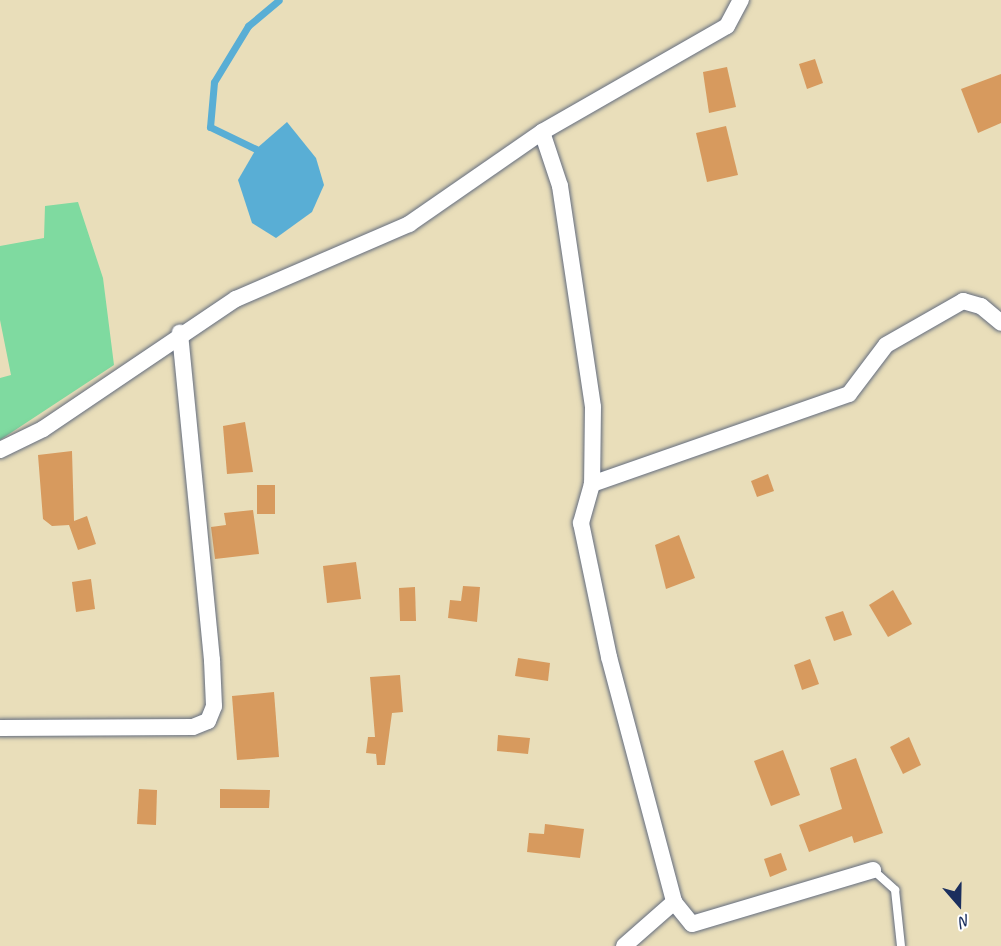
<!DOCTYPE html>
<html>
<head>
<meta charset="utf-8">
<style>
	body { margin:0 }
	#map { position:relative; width:1001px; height:946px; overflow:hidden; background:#e9deba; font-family:Caveat,sans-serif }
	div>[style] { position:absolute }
	.green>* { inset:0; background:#7fdaa0 }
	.water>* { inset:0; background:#59aed5 }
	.stream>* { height:7px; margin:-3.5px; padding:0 3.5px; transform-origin:3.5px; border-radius:3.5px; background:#59aed5 }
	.building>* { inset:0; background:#d79a5e }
	.roads { filter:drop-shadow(0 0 2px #636c7e) drop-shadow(0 0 2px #636c7e) }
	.service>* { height:8px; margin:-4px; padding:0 4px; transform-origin:4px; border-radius:4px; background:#fff }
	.minor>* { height:16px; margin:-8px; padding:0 8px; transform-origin:8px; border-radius:8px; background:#fff }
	span { translate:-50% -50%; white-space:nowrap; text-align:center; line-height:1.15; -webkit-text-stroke:4.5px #fff; paint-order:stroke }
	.north { position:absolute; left:929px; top:874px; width:60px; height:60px; -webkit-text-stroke:4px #fff; paint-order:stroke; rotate:160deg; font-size:16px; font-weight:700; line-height:24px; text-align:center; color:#1b2f5e }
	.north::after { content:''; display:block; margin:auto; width:21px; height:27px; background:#1b2f5e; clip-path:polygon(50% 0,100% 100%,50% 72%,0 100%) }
</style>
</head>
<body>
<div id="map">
	<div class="green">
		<div style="clip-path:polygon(78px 202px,103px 278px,114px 365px,0 440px,0 378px,11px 375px,0 320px,0 246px,44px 238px,45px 206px)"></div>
	</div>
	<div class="water">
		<div style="clip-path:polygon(287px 122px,316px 158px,324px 185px,312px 212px,276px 238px,252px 223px,238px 180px,256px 149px)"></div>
	</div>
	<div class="stream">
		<div style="left:256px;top:149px;width:51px;rotate:-154.4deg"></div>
		<div style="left:210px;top:127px;width:45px;rotate:-84.9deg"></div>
		<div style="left:214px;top:82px;width:66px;rotate:-58.7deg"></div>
		<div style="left:248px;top:26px;width:40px;rotate:-40deg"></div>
	</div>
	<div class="building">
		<div style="clip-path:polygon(815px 59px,823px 83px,807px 89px,799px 64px)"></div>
		<div style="clip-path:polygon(727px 67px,736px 107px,709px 113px,703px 72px)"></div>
		<div style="clip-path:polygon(1001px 74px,1001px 123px,978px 133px,961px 89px)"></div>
		<div style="clip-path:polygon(726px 126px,738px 175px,707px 182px,696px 133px)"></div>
		<div style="clip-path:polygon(245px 422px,253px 472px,227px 474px,223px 426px)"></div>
		<div style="clip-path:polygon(72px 451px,74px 521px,87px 516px,96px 544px,78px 550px,69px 525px,52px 526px,43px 519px,38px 455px)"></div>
		<div style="clip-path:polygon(768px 474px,774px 491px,757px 497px,751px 481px)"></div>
		<div style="clip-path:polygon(257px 485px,275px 485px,275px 514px,257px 514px)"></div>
		<div style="clip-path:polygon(253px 510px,259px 554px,215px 559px,211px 527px,226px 525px,224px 513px)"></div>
		<div style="clip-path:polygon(679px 535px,695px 578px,666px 589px,655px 545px)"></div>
		<div style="clip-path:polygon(356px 562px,361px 599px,327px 603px,323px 566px)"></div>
		<div style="clip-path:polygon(91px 579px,95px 609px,76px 612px,72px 582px)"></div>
		<div style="clip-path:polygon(463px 586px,480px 587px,477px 622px,448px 618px,450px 600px,461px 601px)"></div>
		<div style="clip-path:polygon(415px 587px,416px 621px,400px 621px,399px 588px)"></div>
		<div style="clip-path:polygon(893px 590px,912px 624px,888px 637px,869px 605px)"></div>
		<div style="clip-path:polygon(843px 611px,852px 635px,834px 641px,825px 617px)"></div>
		<div style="clip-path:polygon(518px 658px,550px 663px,548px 681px,515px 676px)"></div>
		<div style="clip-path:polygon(810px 659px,819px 684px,802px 690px,794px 665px)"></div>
		<div style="clip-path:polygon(400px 675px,403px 712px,392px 713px,385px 765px,377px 765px,376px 754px,366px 753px,368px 737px,375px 737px,370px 677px)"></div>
		<div style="clip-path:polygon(274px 692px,279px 757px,237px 760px,232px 696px)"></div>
		<div style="clip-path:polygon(498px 735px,530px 738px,528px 754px,497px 751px)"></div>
		<div style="clip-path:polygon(909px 737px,921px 765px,903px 774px,890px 747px)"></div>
		<div style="clip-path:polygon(783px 750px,800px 795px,771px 806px,754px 761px)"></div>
		<div style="clip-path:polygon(856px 758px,883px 833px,854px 843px,852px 836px,809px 852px,799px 825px,842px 809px,830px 768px)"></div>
		<div style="clip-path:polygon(139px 789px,157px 790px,156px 825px,137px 824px)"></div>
		<div style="clip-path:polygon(220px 789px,270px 790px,269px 808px,220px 808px)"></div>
		<div style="clip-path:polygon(545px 824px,584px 829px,580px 858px,527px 852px,529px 833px,544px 834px)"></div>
		<div style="clip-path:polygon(781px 853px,787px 870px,770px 877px,764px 859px)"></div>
	</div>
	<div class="roads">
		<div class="service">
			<div style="left:873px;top:870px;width:30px;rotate:42deg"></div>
			<div style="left:895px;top:890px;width:56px;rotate:83.9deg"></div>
		</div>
		<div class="minor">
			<div style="left:542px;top:132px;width:57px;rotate:71.6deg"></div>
			<div style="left:560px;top:186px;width:223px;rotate:81.5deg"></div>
			<div style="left:593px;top:407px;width:77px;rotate:90.7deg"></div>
			<div style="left:592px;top:484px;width:41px;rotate:105.8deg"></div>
			<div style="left:581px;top:523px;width:137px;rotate:78.2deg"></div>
			<div style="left:609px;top:657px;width:253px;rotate:75.1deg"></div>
			<div style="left:674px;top:902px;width:28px;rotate:51deg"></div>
			<div style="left:692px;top:924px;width:189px;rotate:-16.6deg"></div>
			<div style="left:0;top:450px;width:48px;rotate:-26deg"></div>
			<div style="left:43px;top:429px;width:233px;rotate:-34deg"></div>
			<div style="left:236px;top:299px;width:189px;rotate:-23.4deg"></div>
			<div style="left:409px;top:224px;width:162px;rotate:-34.7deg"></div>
			<div style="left:542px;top:132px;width:213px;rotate:-29.8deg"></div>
			<div style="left:727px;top:26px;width:30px;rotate:-62deg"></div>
			<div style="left:592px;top:484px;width:272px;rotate:-19.3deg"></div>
			<div style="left:849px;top:394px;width:61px;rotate:-52.9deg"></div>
			<div style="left:886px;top:345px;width:89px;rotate:-29.7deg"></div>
			<div style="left:963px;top:301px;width:19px;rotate:16deg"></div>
			<div style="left:981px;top:306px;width:26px;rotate:40deg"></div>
			<div style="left:0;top:728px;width:193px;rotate:-0.3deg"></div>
			<div style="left:193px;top:727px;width:16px;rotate:-22deg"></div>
			<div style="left:208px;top:721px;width:16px;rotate:-68deg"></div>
			<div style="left:214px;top:706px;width:46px;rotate:-92.5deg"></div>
			<div style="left:212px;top:660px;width:329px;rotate:-95.6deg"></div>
			<div style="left:624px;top:946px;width:67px;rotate:-41.3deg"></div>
		</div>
	</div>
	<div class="north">N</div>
</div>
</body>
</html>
